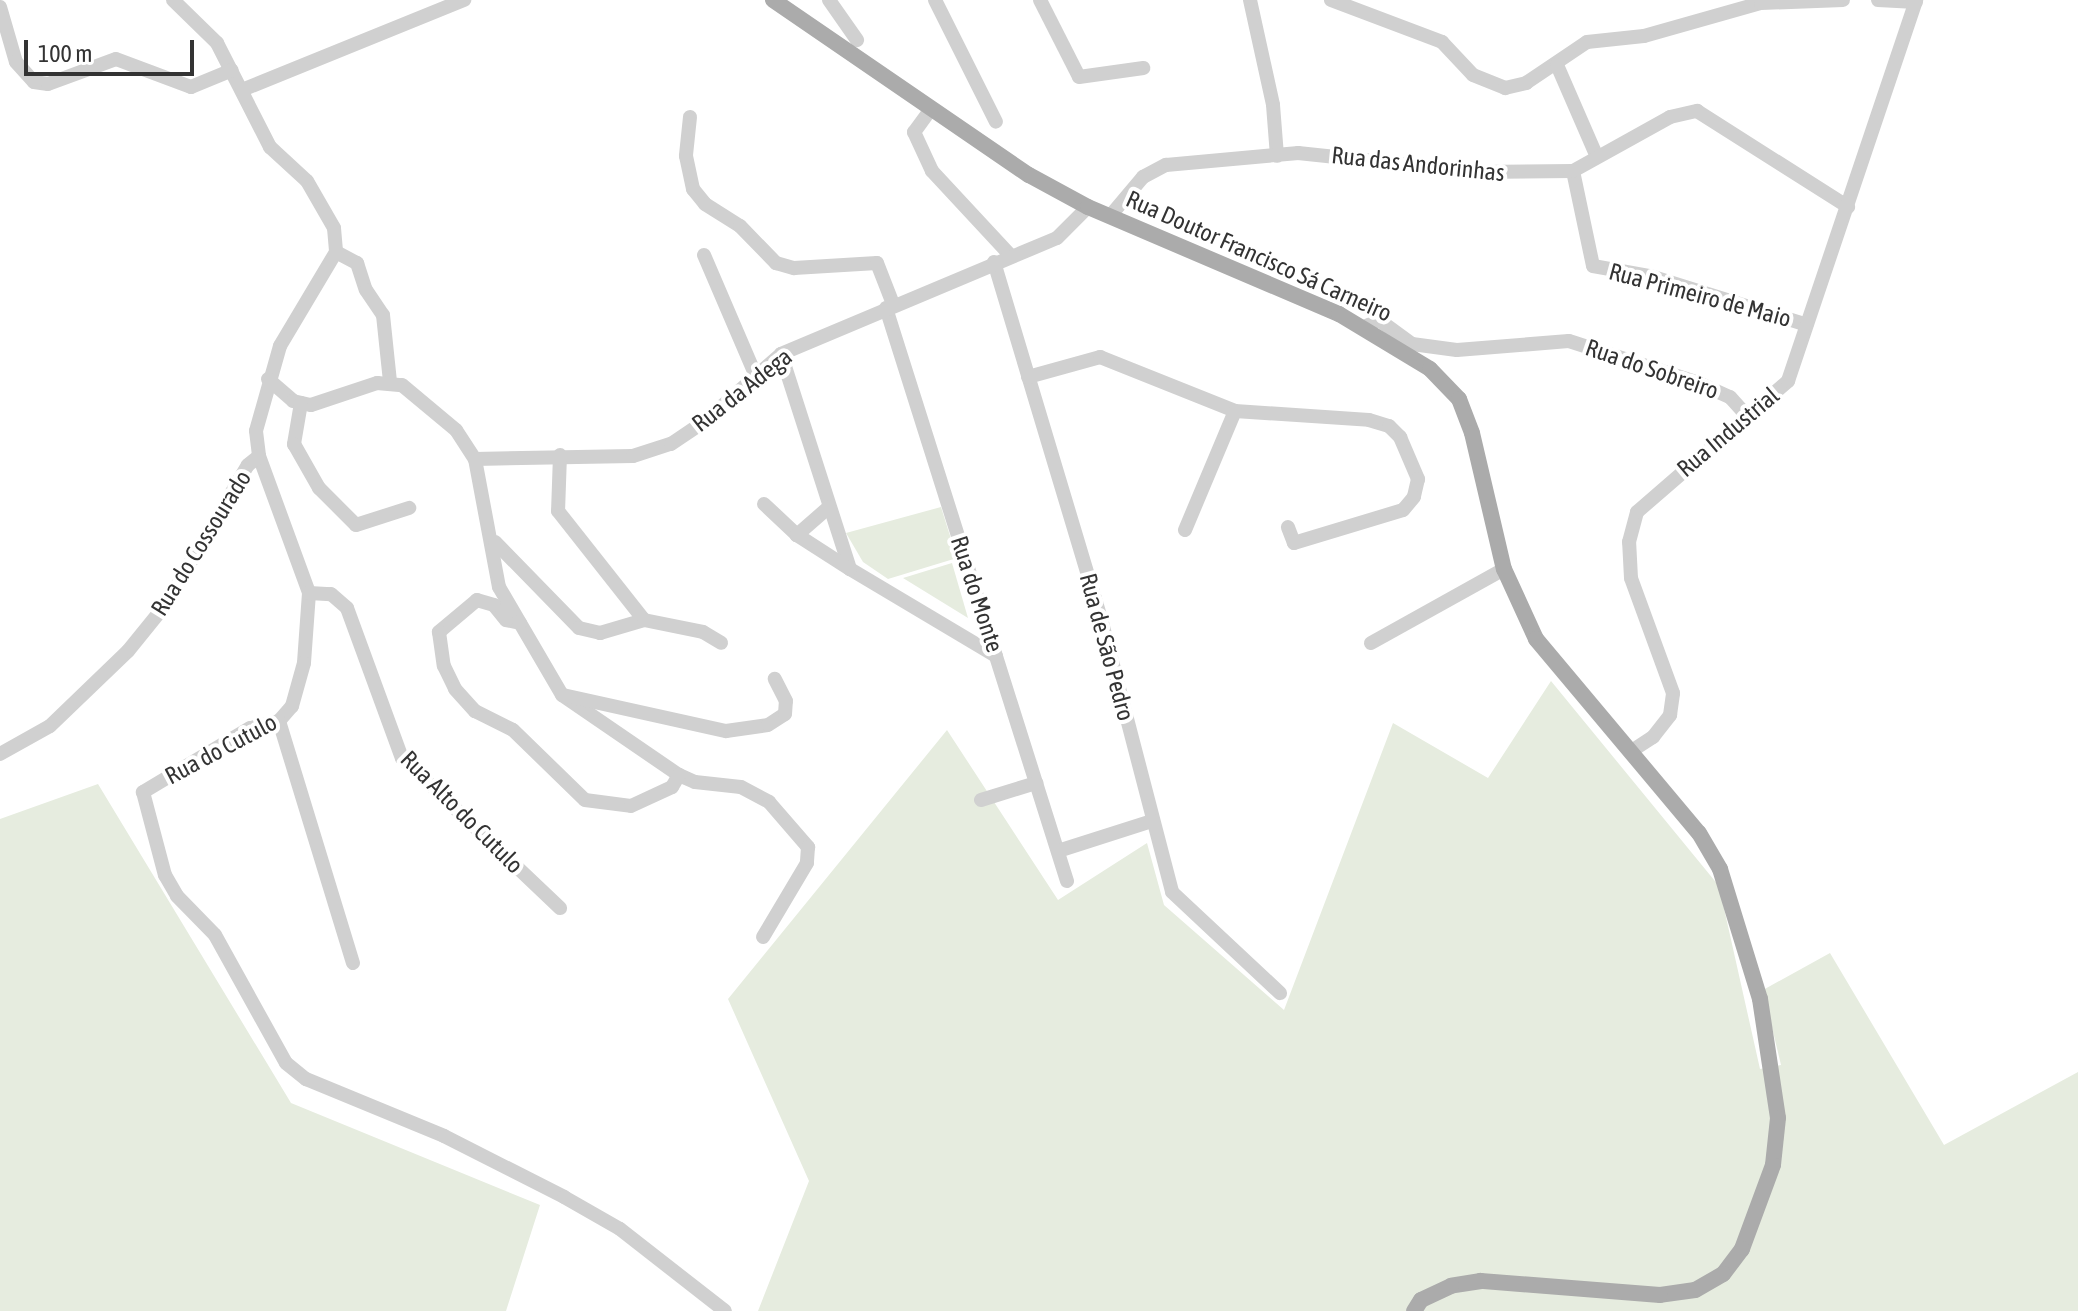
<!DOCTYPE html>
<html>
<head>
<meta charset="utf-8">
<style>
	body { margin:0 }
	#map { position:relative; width:2078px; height:1311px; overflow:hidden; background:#fff; font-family:"Asap Condensed",sans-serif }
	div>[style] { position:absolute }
	.green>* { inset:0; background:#e6ecdf }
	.minor>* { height:14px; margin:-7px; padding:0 7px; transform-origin:7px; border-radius:7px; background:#d0d0d0 }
	.major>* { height:16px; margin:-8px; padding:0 8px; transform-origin:8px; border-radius:8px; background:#ababab }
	span { translate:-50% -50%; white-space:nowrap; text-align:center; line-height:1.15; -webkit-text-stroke:8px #fff; paint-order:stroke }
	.street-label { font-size:24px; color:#333 }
	.scale { position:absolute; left:24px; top:40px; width:170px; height:36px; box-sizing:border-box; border:4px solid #333; border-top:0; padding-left:10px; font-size:24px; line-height:28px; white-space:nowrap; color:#333; -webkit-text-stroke:6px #fff; paint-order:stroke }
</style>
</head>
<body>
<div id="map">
	<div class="green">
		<div style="clip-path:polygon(941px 507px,957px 558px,888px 579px,863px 562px,846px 533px)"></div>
		<div style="clip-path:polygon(952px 563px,968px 618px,903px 578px)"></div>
		<div style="clip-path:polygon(1551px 681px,1719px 886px,1760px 1069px,1781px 1065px,1763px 990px,1830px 953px,1944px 1145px,2078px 1072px,2078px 1311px,758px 1311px,809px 1181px,728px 999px,947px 730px,1058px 900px,1147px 843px,1164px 905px,1284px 1010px,1393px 723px,1488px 778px)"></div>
		<div style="clip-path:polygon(98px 784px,291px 1103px,540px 1205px,506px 1311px,0 1311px,0 819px)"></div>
	</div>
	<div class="minor">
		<div style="left:173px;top:0;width:62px;rotate:44.3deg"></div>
		<div style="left:217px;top:43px;width:117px;rotate:63deg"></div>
		<div style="left:270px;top:147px;width:50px;rotate:42.6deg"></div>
		<div style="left:307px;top:181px;width:54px;rotate:60.1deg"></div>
		<div style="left:334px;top:228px;width:24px;rotate:85deg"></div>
		<div style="left:336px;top:252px;width:109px;rotate:120.8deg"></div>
		<div style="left:280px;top:346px;width:88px;rotate:105.8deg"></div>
		<div style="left:256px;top:431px;width:25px;rotate:83deg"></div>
		<div style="left:259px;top:456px;width:146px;rotate:69.9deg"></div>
		<div style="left:309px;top:593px;width:70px;rotate:94.1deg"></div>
		<div style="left:304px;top:663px;width:45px;rotate:105.6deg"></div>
		<div style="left:292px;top:706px;width:20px;rotate:131deg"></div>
		<div style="left:279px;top:721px;width:30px;rotate:166deg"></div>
		<div style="left:250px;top:728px;width:125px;rotate:149.1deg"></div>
		<div style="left:143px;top:792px;width:86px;rotate:75.2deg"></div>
		<div style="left:165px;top:875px;width:24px;rotate:60deg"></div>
		<div style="left:177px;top:896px;width:54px;rotate:45.7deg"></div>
		<div style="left:215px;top:935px;width:146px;rotate:61deg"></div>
		<div style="left:286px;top:1063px;width:26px;rotate:39deg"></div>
		<div style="left:306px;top:1079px;width:149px;rotate:22.4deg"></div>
		<div style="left:444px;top:1136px;width:135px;rotate:26.9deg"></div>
		<div style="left:564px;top:1197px;width:64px;rotate:29.7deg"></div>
		<div style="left:620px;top:1229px;width:133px;rotate:38deg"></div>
		<div style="left:829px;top:0;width:49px;rotate:55deg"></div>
		<div style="left:935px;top:0;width:136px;rotate:63.4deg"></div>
		<div style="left:1040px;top:0;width:86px;rotate:63.1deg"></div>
		<div style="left:1079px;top:77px;width:65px;rotate:-8deg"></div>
		<div style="left:1250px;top:0;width:107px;rotate:77.6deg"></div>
		<div style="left:1273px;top:105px;width:51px;rotate:85.5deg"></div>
		<div style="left:1331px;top:0;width:119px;rotate:20.7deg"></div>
		<div style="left:1442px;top:42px;width:45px;rotate:46.8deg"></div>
		<div style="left:1473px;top:75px;width:35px;rotate:22deg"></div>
		<div style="left:1505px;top:88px;width:22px;rotate:-13deg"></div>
		<div style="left:1526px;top:83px;width:73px;rotate:-33.9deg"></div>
		<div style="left:1587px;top:42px;width:57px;rotate:-6deg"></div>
		<div style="left:1644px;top:36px;width:122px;rotate:-15.8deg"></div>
		<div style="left:1761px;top:3px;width:82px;rotate:-2.1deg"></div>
		<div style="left:1878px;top:0;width:38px;rotate:3deg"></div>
		<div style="left:0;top:7px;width:57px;rotate:73.8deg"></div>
		<div style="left:16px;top:62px;width:27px;rotate:48deg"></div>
		<div style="left:34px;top:82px;width:14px;rotate:8deg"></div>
		<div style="left:48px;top:84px;width:72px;rotate:-20.2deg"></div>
		<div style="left:116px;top:59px;width:80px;rotate:20.5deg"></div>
		<div style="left:191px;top:87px;width:44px;rotate:-22.5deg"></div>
		<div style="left:1557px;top:65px;width:100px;rotate:66.5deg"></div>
		<div style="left:242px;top:90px;width:240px;rotate:-22.1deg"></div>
		<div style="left:931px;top:109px;width:29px;rotate:126deg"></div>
		<div style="left:914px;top:132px;width:43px;rotate:65.2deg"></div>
		<div style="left:932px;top:171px;width:116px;rotate:47.1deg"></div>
		<div style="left:690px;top:117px;width:39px;rotate:96deg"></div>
		<div style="left:686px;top:156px;width:34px;rotate:78deg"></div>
		<div style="left:693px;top:189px;width:19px;rotate:51deg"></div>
		<div style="left:705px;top:204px;width:41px;rotate:32.2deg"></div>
		<div style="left:740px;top:226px;width:52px;rotate:45.8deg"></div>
		<div style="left:776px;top:263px;width:19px;rotate:16deg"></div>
		<div style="left:794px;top:268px;width:83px;rotate:-3.4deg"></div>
		<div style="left:877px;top:263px;width:44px;rotate:68.7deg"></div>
		<div style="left:1573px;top:171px;width:97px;rotate:78.1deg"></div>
		<div style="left:1593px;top:266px;width:58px;rotate:10deg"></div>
		<div style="left:1650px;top:276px;width:164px;rotate:17.3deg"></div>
		<div style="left:1111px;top:215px;width:50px;rotate:-49.9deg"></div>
		<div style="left:1143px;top:177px;width:26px;rotate:-28deg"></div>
		<div style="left:1166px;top:165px;width:133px;rotate:-5.2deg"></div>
		<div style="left:1298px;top:153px;width:181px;rotate:6deg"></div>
		<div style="left:1478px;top:172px;width:95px;rotate:-0.6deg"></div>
		<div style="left:1573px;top:171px;width:111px;rotate:-29.1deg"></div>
		<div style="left:1670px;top:117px;width:28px;rotate:-13deg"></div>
		<div style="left:1697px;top:111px;width:179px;rotate:32.4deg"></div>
		<div style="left:336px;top:252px;width:24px;rotate:28deg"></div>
		<div style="left:357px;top:263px;width:28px;rotate:72deg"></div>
		<div style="left:366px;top:290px;width:30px;rotate:56deg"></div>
		<div style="left:383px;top:315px;width:67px;rotate:84deg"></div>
		<div style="left:704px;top:255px;width:129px;rotate:66.8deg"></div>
		<div style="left:994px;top:262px;width:369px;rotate:73.3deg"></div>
		<div style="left:1100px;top:615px;width:286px;rotate:75.4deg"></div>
		<div style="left:1172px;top:892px;width:148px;rotate:43.1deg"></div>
		<div style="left:886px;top:308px;width:601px;rotate:72.47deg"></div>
		<div style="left:1364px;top:327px;width:17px;rotate:-25deg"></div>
		<div style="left:1379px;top:320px;width:41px;rotate:36deg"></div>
		<div style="left:1412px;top:344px;width:45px;rotate:7.6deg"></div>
		<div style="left:1457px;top:350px;width:112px;rotate:-4.6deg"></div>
		<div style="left:1569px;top:341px;width:133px;rotate:17.9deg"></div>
		<div style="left:1696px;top:382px;width:37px;rotate:24deg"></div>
		<div style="left:1730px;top:397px;width:27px;rotate:48deg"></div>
		<div style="left:781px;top:354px;width:226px;rotate:72.2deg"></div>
		<div style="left:850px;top:569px;width:170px;rotate:30.8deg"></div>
		<div style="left:1028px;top:377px;width:75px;rotate:-15.5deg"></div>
		<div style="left:1100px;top:357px;width:145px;rotate:21.8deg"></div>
		<div style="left:1235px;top:411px;width:134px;rotate:3.8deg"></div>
		<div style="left:1369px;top:420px;width:21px;rotate:17deg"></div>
		<div style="left:1389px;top:426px;width:16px;rotate:45deg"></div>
		<div style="left:1400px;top:437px;width:46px;rotate:66.8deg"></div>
		<div style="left:1418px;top:479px;width:18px;rotate:103deg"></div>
		<div style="left:1414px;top:497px;width:17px;rotate:130deg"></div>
		<div style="left:1403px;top:510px;width:114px;rotate:163.2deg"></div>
		<div style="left:1294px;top:543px;width:17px;rotate:-111deg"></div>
		<div style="left:268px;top:379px;width:33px;rotate:41deg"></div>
		<div style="left:293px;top:401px;width:18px;rotate:13deg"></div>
		<div style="left:311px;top:405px;width:70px;rotate:-18.4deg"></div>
		<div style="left:377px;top:383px;width:25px;rotate:5deg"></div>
		<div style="left:402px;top:385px;width:70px;rotate:39.8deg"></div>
		<div style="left:456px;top:430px;width:35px;rotate:57deg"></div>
		<div style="left:475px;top:459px;width:158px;rotate:-1.1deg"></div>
		<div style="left:633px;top:456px;width:40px;rotate:-18deg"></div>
		<div style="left:671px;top:444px;width:40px;rotate:-34deg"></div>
		<div style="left:704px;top:422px;width:103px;rotate:-41.4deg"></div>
		<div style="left:781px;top:354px;width:299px;rotate:-22.8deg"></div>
		<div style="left:1057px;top:238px;width:44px;rotate:-45deg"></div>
		<div style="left:301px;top:403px;width:42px;rotate:99.7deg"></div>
		<div style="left:294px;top:444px;width:51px;rotate:60.4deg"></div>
		<div style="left:319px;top:488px;width:52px;rotate:45deg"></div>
		<div style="left:356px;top:525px;width:56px;rotate:-17.8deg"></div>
		<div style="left:560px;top:455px;width:56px;rotate:92deg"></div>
		<div style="left:558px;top:511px;width:139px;rotate:51.7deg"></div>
		<div style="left:475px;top:459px;width:130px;rotate:79.4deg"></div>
		<div style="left:499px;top:587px;width:125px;rotate:59.7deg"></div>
		<div style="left:562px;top:695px;width:142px;rotate:34.4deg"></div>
		<div style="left:679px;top:775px;width:17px;rotate:24deg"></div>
		<div style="left:695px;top:782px;width:46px;rotate:6.2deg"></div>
		<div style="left:741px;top:787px;width:32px;rotate:28deg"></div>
		<div style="left:769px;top:802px;width:60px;rotate:49.1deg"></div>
		<div style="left:808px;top:847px;width:16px;rotate:94deg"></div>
		<div style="left:807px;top:863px;width:86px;rotate:120.7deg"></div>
		<div style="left:764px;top:504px;width:45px;rotate:43.2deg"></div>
		<div style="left:829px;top:507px;width:43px;rotate:138.8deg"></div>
		<div style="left:797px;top:535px;width:63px;rotate:32.7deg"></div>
		<div style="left:1185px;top:530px;width:129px;rotate:-67.2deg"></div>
		<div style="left:495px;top:542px;width:120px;rotate:45.7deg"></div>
		<div style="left:579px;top:628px;width:22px;rotate:13deg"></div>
		<div style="left:600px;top:633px;width:46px;rotate:-16.5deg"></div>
		<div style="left:644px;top:620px;width:60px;rotate:11.5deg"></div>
		<div style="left:703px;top:632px;width:21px;rotate:31deg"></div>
		<div style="left:309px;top:593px;width:22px;rotate:3deg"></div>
		<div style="left:331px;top:594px;width:21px;rotate:41deg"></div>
		<div style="left:347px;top:608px;width:160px;rotate:69.9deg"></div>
		<div style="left:402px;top:758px;width:218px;rotate:43.5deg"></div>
		<div style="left:520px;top:623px;width:14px;rotate:-168deg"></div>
		<div style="left:506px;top:620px;width:19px;rotate:-129deg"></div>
		<div style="left:494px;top:605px;width:18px;rotate:-164deg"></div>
		<div style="left:477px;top:600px;width:50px;rotate:139.9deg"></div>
		<div style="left:439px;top:632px;width:34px;rotate:82deg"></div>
		<div style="left:444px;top:666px;width:25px;rotate:64deg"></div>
		<div style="left:455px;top:689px;width:30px;rotate:48deg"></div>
		<div style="left:475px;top:711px;width:42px;rotate:26.6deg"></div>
		<div style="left:513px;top:730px;width:100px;rotate:44.2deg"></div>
		<div style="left:585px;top:800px;width:46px;rotate:7.4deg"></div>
		<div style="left:631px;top:806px;width:45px;rotate:-24.9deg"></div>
		<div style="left:672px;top:787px;width:14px;rotate:-60deg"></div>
		<div style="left:1371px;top:643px;width:152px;rotate:-29.1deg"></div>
		<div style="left:563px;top:695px;width:167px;rotate:12.5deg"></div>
		<div style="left:726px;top:731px;width:42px;rotate:-8.1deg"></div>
		<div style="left:768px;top:725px;width:20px;rotate:-33deg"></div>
		<div style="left:785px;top:714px;width:13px;rotate:-86deg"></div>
		<div style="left:786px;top:701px;width:25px;rotate:-117deg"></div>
		<div style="left:279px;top:721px;width:253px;rotate:73deg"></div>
		<div style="left:1633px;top:750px;width:24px;rotate:-33deg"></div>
		<div style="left:1653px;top:737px;width:28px;rotate:-52deg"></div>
		<div style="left:1670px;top:715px;width:22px;rotate:-82deg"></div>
		<div style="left:1673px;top:693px;width:122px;rotate:-110.1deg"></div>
		<div style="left:1631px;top:578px;width:36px;rotate:-93deg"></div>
		<div style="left:1629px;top:542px;width:31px;rotate:-75deg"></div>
		<div style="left:1637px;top:512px;width:200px;rotate:-40.9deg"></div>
		<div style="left:1788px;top:381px;width:402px;rotate:-71.4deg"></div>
		<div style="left:0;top:754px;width:57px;rotate:-29.2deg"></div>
		<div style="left:50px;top:726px;width:108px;rotate:-43.9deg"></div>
		<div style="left:128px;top:651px;width:60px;rotate:-51deg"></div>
		<div style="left:166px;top:604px;width:161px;rotate:-59.5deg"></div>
		<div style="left:248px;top:465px;width:14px;rotate:-39deg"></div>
		<div style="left:981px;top:800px;width:58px;rotate:-17.2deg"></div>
		<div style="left:1058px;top:851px;width:99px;rotate:-17.7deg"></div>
	</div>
	<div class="major">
		<div style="left:773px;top:0;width:310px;rotate:34.4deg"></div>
		<div style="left:1029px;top:175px;width:67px;rotate:28.5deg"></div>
		<div style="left:1088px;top:207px;width:273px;rotate:23.1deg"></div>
		<div style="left:1339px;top:314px;width:106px;rotate:31.1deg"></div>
		<div style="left:1430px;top:369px;width:42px;rotate:46deg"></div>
		<div style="left:1459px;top:399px;width:36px;rotate:69deg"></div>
		<div style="left:1472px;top:433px;width:140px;rotate:76.8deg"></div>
		<div style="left:1504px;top:569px;width:77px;rotate:65.4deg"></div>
		<div style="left:1536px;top:639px;width:253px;rotate:50deg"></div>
		<div style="left:1699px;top:833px;width:42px;rotate:59.7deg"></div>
		<div style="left:1720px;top:869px;width:136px;rotate:72.9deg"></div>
		<div style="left:1760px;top:999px;width:120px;rotate:81.4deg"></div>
		<div style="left:1778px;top:1118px;width:47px;rotate:96.1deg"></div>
		<div style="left:1773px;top:1165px;width:90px;rotate:110.3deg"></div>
		<div style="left:1742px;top:1249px;width:31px;rotate:127deg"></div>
		<div style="left:1723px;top:1274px;width:32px;rotate:150deg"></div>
		<div style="left:1695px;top:1290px;width:35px;rotate:172deg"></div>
		<div style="left:1660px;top:1295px;width:180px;rotate:-175.5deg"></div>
		<div style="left:1481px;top:1281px;width:30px;rotate:171deg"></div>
		<div style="left:1451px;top:1286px;width:33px;rotate:155deg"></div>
		<div style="left:1421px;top:1300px;width:13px;rotate:122deg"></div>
	</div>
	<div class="street-label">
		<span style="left:1418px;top:164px;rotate:6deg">Rua das Andorinhas</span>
		<span style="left:1259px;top:256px;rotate:24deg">Rua Doutor Francisco Sá Carneiro</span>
		<span style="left:1700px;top:295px;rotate:15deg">Rua Primeiro de Maio</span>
		<span style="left:1652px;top:369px;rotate:19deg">Rua do Sobreiro</span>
		<span style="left:742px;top:390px;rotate:-38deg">Rua da Adega</span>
		<span style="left:1728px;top:432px;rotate:-40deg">Rua Industrial</span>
		<span style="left:201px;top:543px;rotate:-58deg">Rua do Cossourado</span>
		<span style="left:977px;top:594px;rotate:72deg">Rua do Monte</span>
		<span style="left:1107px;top:647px;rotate:75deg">Rua de São Pedro</span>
		<span style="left:221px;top:749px;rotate:-28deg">Rua do Cutulo</span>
		<span style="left:462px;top:812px;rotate:45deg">Rua Alto do Cutulo</span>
	</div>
	<div class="scale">100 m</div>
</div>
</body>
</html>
